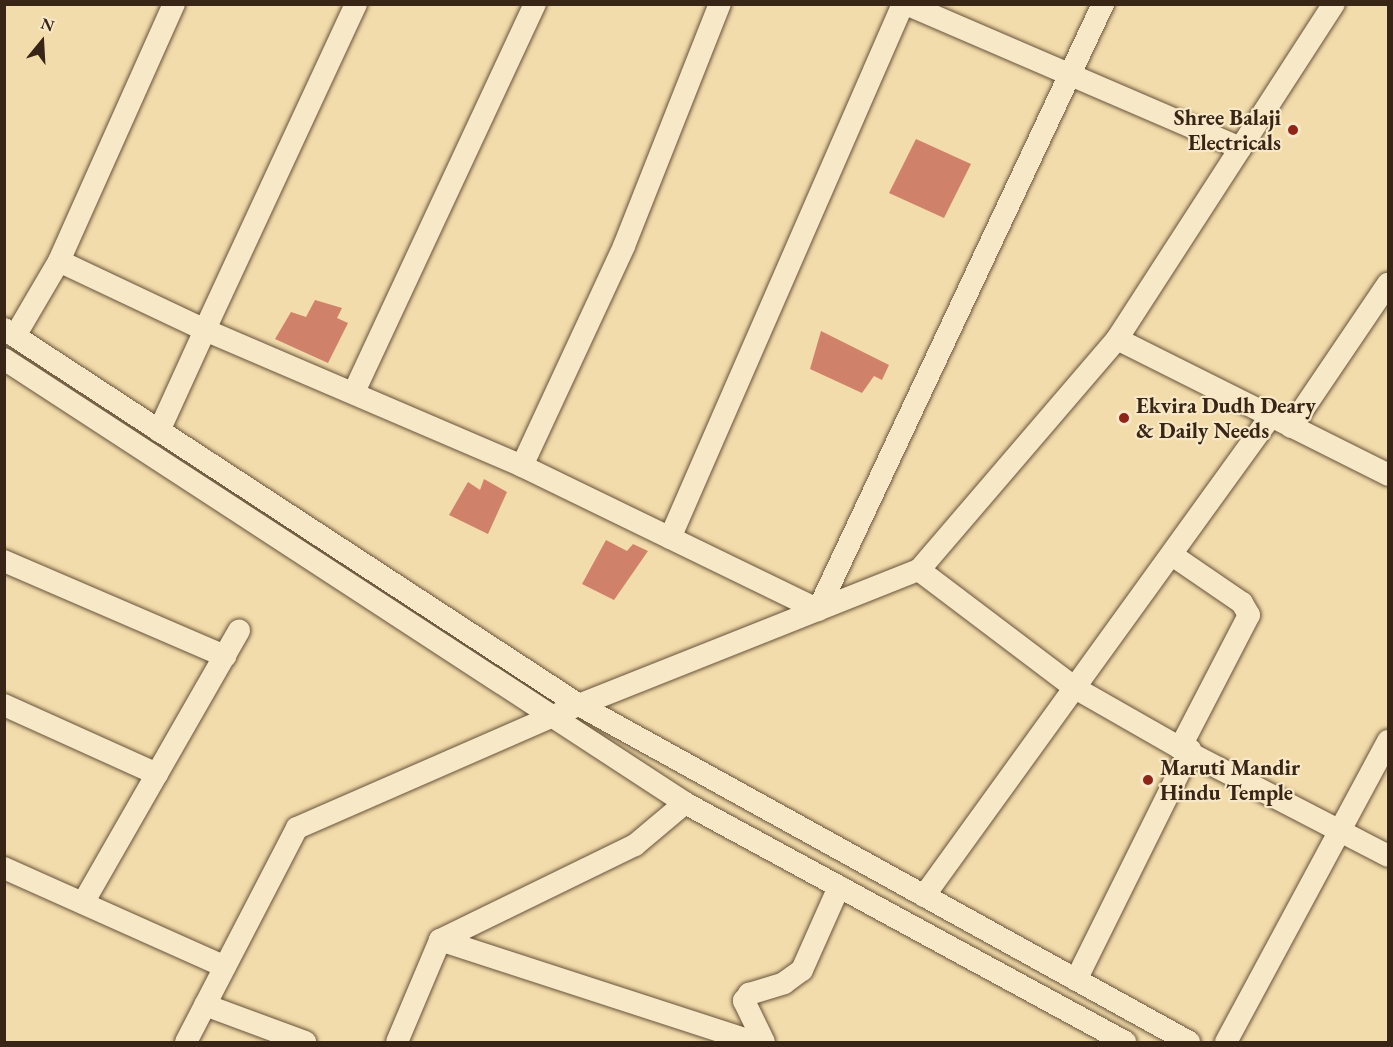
<!DOCTYPE html>
<html>
<head>
<meta charset="utf-8">
<style>
	body { margin:0 }
	#map { position:relative; width:1393px; height:1047px; overflow:hidden; background:#f3dcab; font-family:"EB Garamond",serif }
	div>[style] { position:absolute }
	.building>* { inset:0; background:#cf816a }
	.roads { filter:drop-shadow(0 0 2px #67533b) drop-shadow(0 0 2px #67533b) }
	.street>* { height:22px; margin:-11px; padding:0 11px; transform-origin:11px; border-radius:11px; background:#f7e8c8 }
	.dots>* { width:16px; height:16px; translate:-50% -50%; box-sizing:border-box; border:3px solid #f7e8c8; border-radius:50% }
	span { translate:-50% -50%; white-space:nowrap; text-align:center; line-height:1.15; -webkit-text-stroke:4.5px #f7e8c8; paint-order:stroke }
	.poi-label { font-size:22px; color:#382516; font-weight:700 }
	.right { translate:-100% -50%; text-align:right }
	.left { translate:0 -50%; text-align:left }
	.frame { position:absolute; inset:0; border:6px solid #382516; pointer-events:none }
	.north { position:absolute; left:12px; top:12px; width:60px; height:60px; -webkit-text-stroke:4px #f7e8c8; paint-order:stroke; rotate:18deg; font-size:16px; font-weight:700; line-height:24px; text-align:center; color:#382516 }
	.north::after { content:''; display:block; margin:auto; width:21px; height:27px; background:#382516; clip-path:polygon(50% 0,100% 100%,50% 72%,0 100%) }
</style>
</head>
<body>
<div id="map">
	<div class="building">
		<div style="clip-path:polygon(916px 139px,971px 164px,944px 218px,889px 193px)"></div>
		<div style="clip-path:polygon(315px 300px,342px 308px,337px 318px,348px 323px,328px 363px,275px 339px,291px 312px,306px 317px)"></div>
		<div style="clip-path:polygon(821px 331px,889px 365px,882px 380px,874px 376px,862px 393px,810px 369px)"></div>
		<div style="clip-path:polygon(484px 479px,507px 492px,488px 534px,449px 515px,468px 482px,480px 490px)"></div>
		<div style="clip-path:polygon(606px 540px,627px 551px,633px 544px,648px 551px,614px 600px,582px 584px)"></div>
	</div>
	<div class="roads">
		<div class="street">
			<div style="left:356px;top:4px;width:359px;rotate:114.9deg"></div>
			<div style="left:205px;top:330px;width:345px;rotate:23.2deg"></div>
			<div style="left:522px;top:466px;width:329px;rotate:25.9deg"></div>
			<div style="left:818px;top:610px;width:670px;rotate:-64.81deg"></div>
			<div style="left:906px;top:4px;width:364px;rotate:23.3deg"></div>
			<div style="left:4px;top:329px;width:687px;rotate:33.18deg"></div>
			<div style="left:579px;top:705px;width:697px;rotate:28.92deg"></div>
			<div style="left:15px;top:336px;width:87px;rotate:-59.6deg"></div>
			<div style="left:1117px;top:339px;width:303px;rotate:26.6deg"></div>
			<div style="left:4px;top:359px;width:813px;rotate:33.1deg"></div>
			<div style="left:685px;top:803px;width:501px;rotate:28.51deg"></div>
			<div style="left:354px;top:392px;width:428px;rotate:-65deg"></div>
			<div style="left:1291px;top:427px;width:173px;rotate:-55.9deg"></div>
			<div style="left:159px;top:431px;width:111px;rotate:-65.5deg"></div>
			<div style="left:205px;top:330px;width:161px;rotate:-154.7deg"></div>
			<div style="left:59px;top:261px;width:282px;rotate:-65.9deg"></div>
			<div style="left:522px;top:466px;width:242px;rotate:-65.1deg"></div>
			<div style="left:624px;top:246px;width:260px;rotate:-68.4deg"></div>
			<div style="left:670px;top:538px;width:583px;rotate:-66.43deg"></div>
			<div style="left:1172px;top:555px;width:85px;rotate:34.4deg"></div>
			<div style="left:1242px;top:603px;width:14px;rotate:60deg"></div>
			<div style="left:1249px;top:615px;width:150px;rotate:117.4deg"></div>
			<div style="left:4px;top:561px;width:241px;rotate:23.3deg"></div>
			<div style="left:919px;top:570px;width:196px;rotate:37.1deg"></div>
			<div style="left:1075px;top:688px;width:121px;rotate:29.7deg"></div>
			<div style="left:1180px;top:748px;width:234px;rotate:27.4deg"></div>
			<div style="left:4px;top:705px;width:168px;rotate:24.3deg"></div>
			<div style="left:4px;top:868px;width:242px;rotate:24.1deg"></div>
			<div style="left:924px;top:896px;width:592px;rotate:-54.14deg"></div>
			<div style="left:83px;top:903px;width:314px;rotate:-60.2deg"></div>
			<div style="left:440px;top:940px;width:217px;rotate:-26deg"></div>
			<div style="left:635px;top:845px;width:65px;rotate:-40deg"></div>
			<div style="left:1076px;top:980px;width:257px;rotate:-63.6deg"></div>
			<div style="left:205px;top:1005px;width:107px;rotate:20.3deg"></div>
			<div style="left:186px;top:1042px;width:241px;rotate:-62.6deg"></div>
			<div style="left:297px;top:828px;width:308px;rotate:-23.6deg"></div>
			<div style="left:579px;top:705px;width:366px;rotate:-21.7deg"></div>
			<div style="left:919px;top:570px;width:304px;rotate:-49.4deg"></div>
			<div style="left:1117px;top:339px;width:399px;rotate:-57.1deg"></div>
			<div style="left:397px;top:1042px;width:111px;rotate:-67.1deg"></div>
			<div style="left:440px;top:940px;width:329px;rotate:18deg"></div>
			<div style="left:764px;top:1042px;width:46px;rotate:-116deg"></div>
			<div style="left:744px;top:1001px;width:9px;rotate:-54deg"></div>
			<div style="left:749px;top:994px;width:37px;rotate:-17deg"></div>
			<div style="left:784px;top:983px;width:22px;rotate:-36deg"></div>
			<div style="left:802px;top:970px;width:91px;rotate:-66deg"></div>
			<div style="left:1226px;top:1042px;width:342px;rotate:-61.7deg"></div>
		</div>
	</div>
	<div class="dots">
		<div style="left:1293px;top:130px;background:#8f2418"></div>
		<div style="left:1124px;top:418px;background:#8f2418"></div>
		<div style="left:1148px;top:780px;background:#8f2418"></div>
	</div>
	<div class="poi-label">
		<span class="right" style="left:1281px;top:130px">Shree Balaji<br>Electricals</span>
		<span class="left" style="left:1136px;top:418px">Ekvira Dudh Deary<br>&amp; Daily Needs</span>
		<span class="left" style="left:1160px;top:780px">Maruti Mandir<br>Hindu Temple</span>
	</div>
	<div class="frame"></div>
	<div class="north">N</div>
</div>
</body>
</html>
